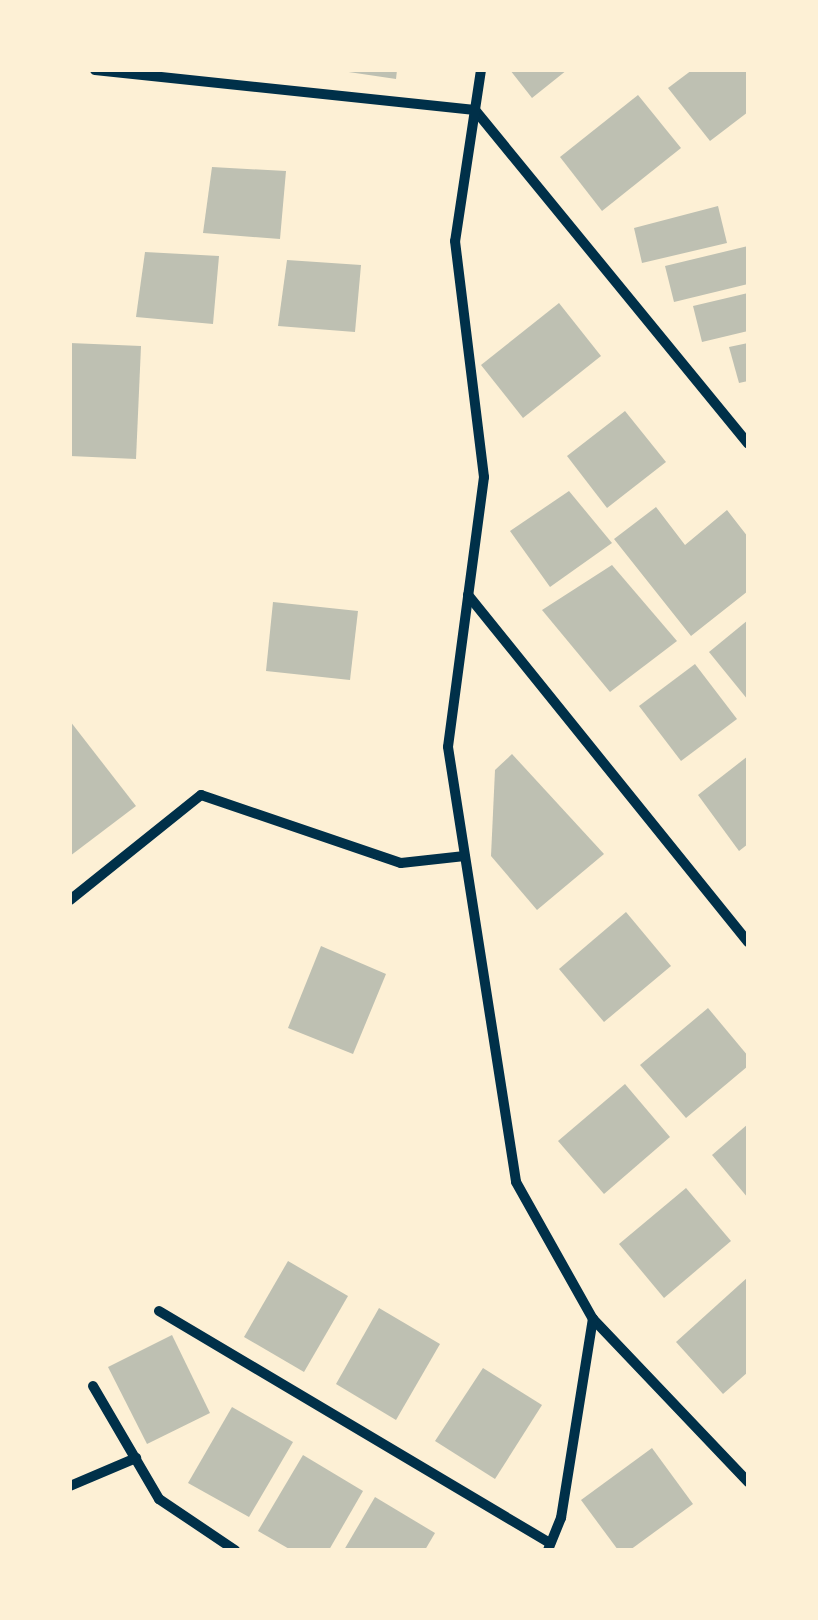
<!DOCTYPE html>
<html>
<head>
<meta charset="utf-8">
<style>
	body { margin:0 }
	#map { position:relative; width:818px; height:1620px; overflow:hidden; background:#fdf0d5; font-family:"Nunito Sans",sans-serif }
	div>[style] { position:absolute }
	.building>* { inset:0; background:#bec0b2 }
	.minor>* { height:10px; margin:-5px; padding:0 5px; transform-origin:5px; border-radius:5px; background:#003049 }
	span { translate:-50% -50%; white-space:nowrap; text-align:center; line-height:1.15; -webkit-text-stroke:8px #fdf0d5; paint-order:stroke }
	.frame { position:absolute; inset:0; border:72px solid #fdf0d5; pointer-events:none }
</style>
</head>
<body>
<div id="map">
	<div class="building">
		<div style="clip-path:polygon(335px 70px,397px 70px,396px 79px)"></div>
		<div style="clip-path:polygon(510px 70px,567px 70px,532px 98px)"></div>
		<div style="clip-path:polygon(692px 70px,748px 70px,748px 112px,710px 141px,668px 88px)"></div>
		<div style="clip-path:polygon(638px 95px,681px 148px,602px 211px,560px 157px)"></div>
		<div style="clip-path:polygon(212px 167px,286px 171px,280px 239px,203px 233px)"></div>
		<div style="clip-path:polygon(718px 206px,727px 243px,642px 263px,634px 228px)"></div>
		<div style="clip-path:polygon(748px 246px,748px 284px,674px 302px,665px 266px)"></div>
		<div style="clip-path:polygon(145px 252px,219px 256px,213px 324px,136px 317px)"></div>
		<div style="clip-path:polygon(287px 260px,361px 265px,355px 332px,278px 326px)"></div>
		<div style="clip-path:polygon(748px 293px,748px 331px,702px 342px,693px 306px)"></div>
		<div style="clip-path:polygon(559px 303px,601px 356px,523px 418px,481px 365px)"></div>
		<div style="clip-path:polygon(70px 343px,141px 346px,136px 459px,70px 456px)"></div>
		<div style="clip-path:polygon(748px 343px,748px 381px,739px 383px,729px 347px)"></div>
		<div style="clip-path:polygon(625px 411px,666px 462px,607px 508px,567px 456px)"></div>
		<div style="clip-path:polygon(569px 491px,612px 543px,550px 587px,510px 531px)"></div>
		<div style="clip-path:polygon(656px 507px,685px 545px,727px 510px,748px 537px,748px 591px,691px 636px,614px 539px)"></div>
		<div style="clip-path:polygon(612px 565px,677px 641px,610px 692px,542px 610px)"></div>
		<div style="clip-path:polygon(273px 602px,358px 611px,350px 680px,266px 671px)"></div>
		<div style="clip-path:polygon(748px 620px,748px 700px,709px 652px)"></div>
		<div style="clip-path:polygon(695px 664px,737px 719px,681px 761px,639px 706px)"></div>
		<div style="clip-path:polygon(70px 721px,136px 806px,70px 856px)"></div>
		<div style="clip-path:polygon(512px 754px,604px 854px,537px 910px,491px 856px,495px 770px)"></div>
		<div style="clip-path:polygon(748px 756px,748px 844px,739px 851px,698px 795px)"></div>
		<div style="clip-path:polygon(626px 912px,671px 966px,604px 1022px,559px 969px)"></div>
		<div style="clip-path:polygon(321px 946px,386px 974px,353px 1054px,288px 1028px)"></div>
		<div style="clip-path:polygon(708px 1008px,748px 1056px,748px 1066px,686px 1118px,640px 1065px)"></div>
		<div style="clip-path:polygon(625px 1084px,670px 1137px,604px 1194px,558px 1141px)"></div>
		<div style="clip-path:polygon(748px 1124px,748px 1198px,712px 1155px)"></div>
		<div style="clip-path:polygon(686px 1188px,731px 1241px,664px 1298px,619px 1244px)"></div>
		<div style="clip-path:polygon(288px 1261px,348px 1296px,304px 1372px,244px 1337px)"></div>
		<div style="clip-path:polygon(748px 1277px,748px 1372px,723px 1394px,676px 1342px)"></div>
		<div style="clip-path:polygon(379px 1308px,440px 1344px,396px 1420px,336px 1384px)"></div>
		<div style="clip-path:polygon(172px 1335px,210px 1413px,147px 1444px,108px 1367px)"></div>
		<div style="clip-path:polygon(483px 1368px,542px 1405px,495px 1479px,435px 1441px)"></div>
		<div style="clip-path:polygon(232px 1407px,293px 1442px,249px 1517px,188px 1483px)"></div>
		<div style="clip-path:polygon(652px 1448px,693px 1504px,630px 1550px,618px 1550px,581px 1500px)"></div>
		<div style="clip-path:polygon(303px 1455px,363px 1491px,329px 1550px,291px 1550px,258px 1531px)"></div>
		<div style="clip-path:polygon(375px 1497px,435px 1533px,425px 1550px,344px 1550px)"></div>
	</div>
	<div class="minor">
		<div style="left:95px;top:70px;width:382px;rotate:6deg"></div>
		<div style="left:475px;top:110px;width:431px;rotate:50.7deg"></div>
		<div style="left:481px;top:70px;width:173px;rotate:98.6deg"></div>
		<div style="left:455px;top:241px;width:238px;rotate:83deg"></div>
		<div style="left:484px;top:477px;width:272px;rotate:97.6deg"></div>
		<div style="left:448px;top:747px;width:440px;rotate:81.1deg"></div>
		<div style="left:516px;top:1182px;width:157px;rotate:60.7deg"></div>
		<div style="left:593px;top:1319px;width:225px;rotate:46.4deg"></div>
		<div style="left:468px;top:595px;width:446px;rotate:51.1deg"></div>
		<div style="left:70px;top:900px;width:168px;rotate:-38.7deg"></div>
		<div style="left:201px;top:795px;width:211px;rotate:18.8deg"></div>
		<div style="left:401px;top:863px;width:64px;rotate:-6.2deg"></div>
		<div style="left:159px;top:1311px;width:455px;rotate:30.7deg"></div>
		<div style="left:93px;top:1386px;width:131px;rotate:59.7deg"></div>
		<div style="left:159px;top:1499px;width:92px;rotate:33.9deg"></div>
		<div style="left:70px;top:1486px;width:72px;rotate:-23deg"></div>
		<div style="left:548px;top:1550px;width:35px;rotate:-68deg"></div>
		<div style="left:561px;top:1518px;width:202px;rotate:-80.9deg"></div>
	</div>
	<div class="frame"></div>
</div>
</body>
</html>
